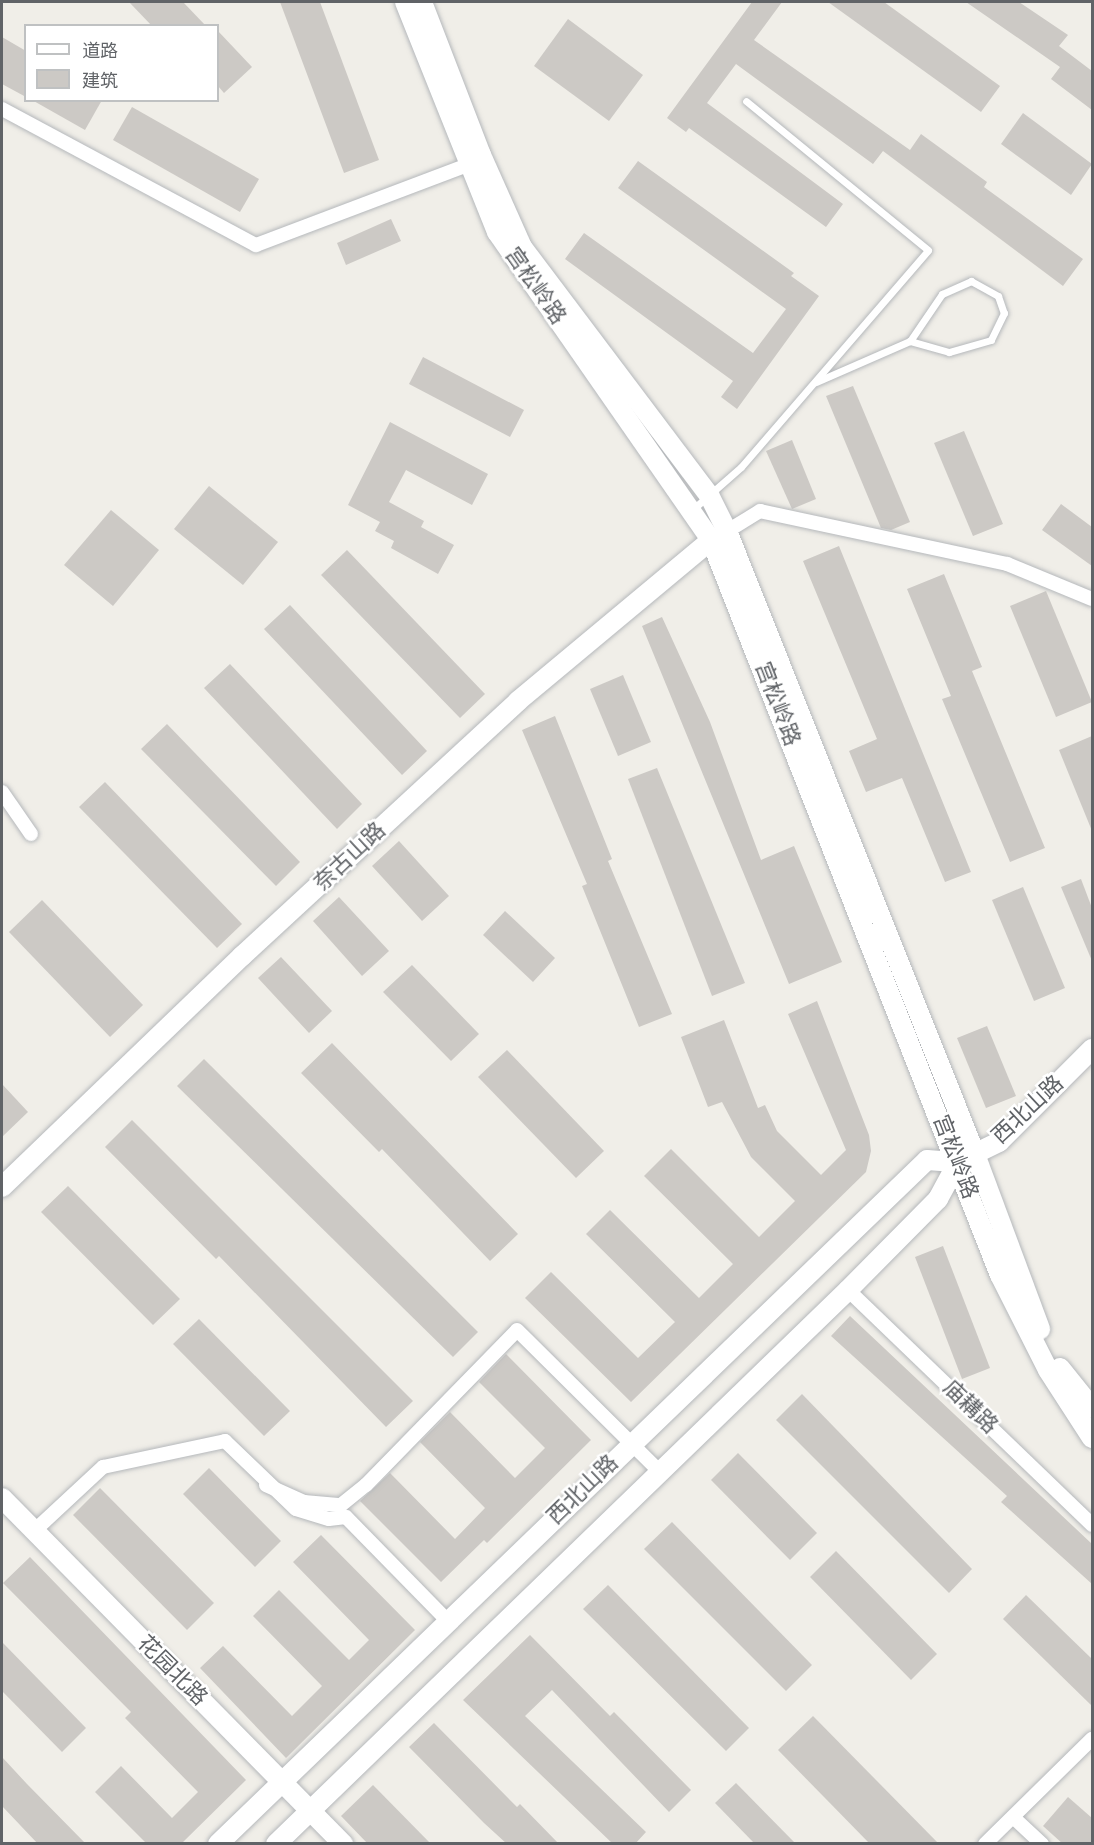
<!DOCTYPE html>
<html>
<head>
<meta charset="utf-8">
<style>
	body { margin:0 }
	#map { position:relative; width:1094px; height:1845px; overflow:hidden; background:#f0eee8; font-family:"Sofia Sans Condensed","Noto Sans SC",sans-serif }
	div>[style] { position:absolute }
	.building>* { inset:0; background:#ccc9c5 }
	.roads { filter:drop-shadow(0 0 2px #b5b8bb) drop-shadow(0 0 2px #b5b8bb) }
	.lane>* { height:7px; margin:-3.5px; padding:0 3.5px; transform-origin:3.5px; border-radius:3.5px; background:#fff }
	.street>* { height:14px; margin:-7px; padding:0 7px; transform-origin:7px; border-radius:7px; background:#fff }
	.secondary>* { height:20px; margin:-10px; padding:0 10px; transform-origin:10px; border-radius:10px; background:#fff }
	span { translate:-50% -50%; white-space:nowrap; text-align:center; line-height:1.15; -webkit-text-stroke:5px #fff; paint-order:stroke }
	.street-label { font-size:22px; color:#606367 }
	.frame { position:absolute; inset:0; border:3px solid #606367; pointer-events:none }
	.legend { position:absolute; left:24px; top:24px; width:195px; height:78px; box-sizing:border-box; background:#fff; border:2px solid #bfc1c2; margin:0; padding:8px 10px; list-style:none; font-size:18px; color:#606367 }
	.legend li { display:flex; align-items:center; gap:12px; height:30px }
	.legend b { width:30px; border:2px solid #bfc1c2 }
</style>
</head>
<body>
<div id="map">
	<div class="building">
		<div style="clip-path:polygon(129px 2px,183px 2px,206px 26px,152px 26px)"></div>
		<div style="clip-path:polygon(280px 2px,320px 2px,379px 160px,344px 173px)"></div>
		<div style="clip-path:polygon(752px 2px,782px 2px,754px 40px,910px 150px,921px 134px,987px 182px,984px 187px,1083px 259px,1063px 286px,883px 151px,873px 164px,736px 64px,707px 103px,843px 204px,826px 227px,689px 128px,686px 132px,667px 118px)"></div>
		<div style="clip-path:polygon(828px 2px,884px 2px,1000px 86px,981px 112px)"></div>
		<div style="clip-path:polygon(966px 2px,1019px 2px,1068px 35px,1059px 46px,1092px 71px,1092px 110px,1051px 79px,1060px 67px)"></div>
		<div style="clip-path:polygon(568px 19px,643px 75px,609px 121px,534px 66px)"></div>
		<div style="clip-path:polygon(218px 31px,252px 67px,224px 93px,218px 86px)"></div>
		<div style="clip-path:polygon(2px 37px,26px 51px,26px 97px,2px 84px)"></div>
		<div style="clip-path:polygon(32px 100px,102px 100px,85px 130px)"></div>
		<div style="clip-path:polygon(132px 107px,259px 179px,240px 212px,113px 140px)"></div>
		<div style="clip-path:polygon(1023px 113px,1092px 164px,1071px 195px,1001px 144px)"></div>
		<div style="clip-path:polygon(638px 161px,794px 273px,791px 276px,819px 296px,737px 409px,721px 397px,733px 381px,565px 259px,584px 233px,753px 353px,786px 309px,618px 188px)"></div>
		<div style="clip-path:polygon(391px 219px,401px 241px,346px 265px,337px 243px)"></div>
		<div style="clip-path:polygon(423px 357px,524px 410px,510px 437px,409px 384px)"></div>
		<div style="clip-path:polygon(853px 386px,910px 522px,891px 530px,881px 528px,826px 396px)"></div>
		<div style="clip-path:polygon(390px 422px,488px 474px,472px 505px,406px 470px,389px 502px,424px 521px,421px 527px,454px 545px,438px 574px,391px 548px,394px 541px,375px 531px,380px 522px,348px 505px)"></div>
		<div style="clip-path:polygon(964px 431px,1003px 524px,973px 536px,934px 443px)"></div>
		<div style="clip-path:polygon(792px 440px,816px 499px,792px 509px,766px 451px)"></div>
		<div style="clip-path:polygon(209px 486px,278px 542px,243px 585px,174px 529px)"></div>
		<div style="clip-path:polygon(1061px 504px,1092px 527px,1092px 566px,1042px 530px)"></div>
		<div style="clip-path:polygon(111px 510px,159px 550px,113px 606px,64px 565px)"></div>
		<div style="clip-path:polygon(839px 546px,971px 872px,945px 882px,902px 778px,866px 792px,849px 751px,877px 739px,803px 561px)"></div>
		<div style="clip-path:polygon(347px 550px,485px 694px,460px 718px,321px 575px)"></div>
		<div style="clip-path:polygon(944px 574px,982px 667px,972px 671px,1045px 848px,1010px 862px,942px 699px,951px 696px,907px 589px)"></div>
		<div style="clip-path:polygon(1046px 591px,1092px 702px,1056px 717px,1010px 606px)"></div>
		<div style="clip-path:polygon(290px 605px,427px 751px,402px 775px,264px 629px)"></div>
		<div style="clip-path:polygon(662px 617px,710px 722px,761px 860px,794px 846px,842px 962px,789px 984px,642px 626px)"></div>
		<div style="clip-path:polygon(230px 664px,362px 804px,337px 829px,204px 688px)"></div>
		<div style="clip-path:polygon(623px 675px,651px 742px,618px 756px,590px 689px)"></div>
		<div style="clip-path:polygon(555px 716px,612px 859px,608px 861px,672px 1014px,639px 1027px,582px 886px,587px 884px,522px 730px)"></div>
		<div style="clip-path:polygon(167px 724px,300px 862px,276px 886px,141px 749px)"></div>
		<div style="clip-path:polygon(1092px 736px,1092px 831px,1059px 750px)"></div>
		<div style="clip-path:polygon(657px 768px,745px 983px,712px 996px,628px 779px)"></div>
		<div style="clip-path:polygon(105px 782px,242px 924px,217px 948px,79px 807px)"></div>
		<div style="clip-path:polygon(399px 841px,449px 896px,422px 921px,372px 866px)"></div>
		<div style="clip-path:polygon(1081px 879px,1092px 908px,1092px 961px,1061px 887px)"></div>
		<div style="clip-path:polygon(1023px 887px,1065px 988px,1034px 1001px,992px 900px)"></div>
		<div style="clip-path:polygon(339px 897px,389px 951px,362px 976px,313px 921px)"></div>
		<div style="clip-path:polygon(42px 900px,143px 1005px,110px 1037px,9px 932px)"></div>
		<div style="clip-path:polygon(505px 911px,555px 958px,533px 982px,483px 935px)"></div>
		<div style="clip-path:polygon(281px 957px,332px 1011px,309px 1033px,258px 978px)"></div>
		<div style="clip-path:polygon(412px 965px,479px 1034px,451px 1061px,383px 992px)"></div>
		<div style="clip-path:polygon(817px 1001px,869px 1135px,871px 1151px,866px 1172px,631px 1402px,525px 1298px,551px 1272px,638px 1358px,675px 1322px,586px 1234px,610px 1210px,699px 1298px,733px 1264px,644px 1176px,671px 1149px,759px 1237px,795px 1201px,751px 1157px,722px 1102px,708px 1107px,681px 1037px,724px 1020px,758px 1108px,765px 1105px,777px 1131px,821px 1175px,846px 1150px,788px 1014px)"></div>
		<div style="clip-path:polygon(987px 1026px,1016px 1096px,986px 1108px,957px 1038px)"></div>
		<div style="clip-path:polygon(332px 1043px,518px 1234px,490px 1261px,382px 1149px,379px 1152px,301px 1073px)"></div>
		<div style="clip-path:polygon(507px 1050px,604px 1151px,576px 1178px,478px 1077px)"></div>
		<div style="clip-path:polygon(204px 1059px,478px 1332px,453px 1357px,177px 1086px)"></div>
		<div style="clip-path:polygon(2px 1084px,28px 1112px,2px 1137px)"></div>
		<div style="clip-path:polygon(132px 1120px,413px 1401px,386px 1427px,219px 1256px,216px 1259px,105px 1147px)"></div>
		<div style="clip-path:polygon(68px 1186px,180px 1299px,153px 1325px,41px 1212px)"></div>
		<div style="clip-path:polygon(943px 1246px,990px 1368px,962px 1379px,915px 1257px)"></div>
		<div style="clip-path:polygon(850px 1316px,1092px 1544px,1092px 1584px,1001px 1502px,1007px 1496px,831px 1336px)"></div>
		<div style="clip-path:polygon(199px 1319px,290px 1411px,264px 1436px,173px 1344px)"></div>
		<div style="clip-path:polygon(506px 1354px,591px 1440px,487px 1543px,484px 1540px,441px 1582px,360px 1501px,390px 1473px,455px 1539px,485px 1508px,420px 1442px,450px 1412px,515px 1478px,545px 1448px,479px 1382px)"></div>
		<div style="clip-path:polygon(802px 1394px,972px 1569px,949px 1593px,776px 1420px)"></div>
		<div style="clip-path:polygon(738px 1453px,817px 1533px,790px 1560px,711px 1480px)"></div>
		<div style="clip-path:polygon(209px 1468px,281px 1541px,255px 1567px,183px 1494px)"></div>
		<div style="clip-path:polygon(100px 1488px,214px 1603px,187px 1630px,73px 1515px)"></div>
		<div style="clip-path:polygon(672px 1522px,812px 1665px,786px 1691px,644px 1549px)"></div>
		<div style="clip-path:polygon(321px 1535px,415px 1630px,286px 1758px,200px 1668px,223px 1646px,292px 1716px,322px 1686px,253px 1616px,279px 1590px,349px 1660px,369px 1640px,293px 1562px)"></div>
		<div style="clip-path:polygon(836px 1551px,937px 1654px,911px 1680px,810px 1577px)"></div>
		<div style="clip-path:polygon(30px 1557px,246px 1780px,181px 1844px,147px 1844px,95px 1792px,121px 1766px,172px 1818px,198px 1792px,125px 1718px,131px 1712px,3px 1583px)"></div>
		<div style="clip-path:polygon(608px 1585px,749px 1728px,726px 1751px,583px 1609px)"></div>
		<div style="clip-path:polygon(1026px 1595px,1092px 1659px,1092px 1706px,1003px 1619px)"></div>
		<div style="clip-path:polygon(530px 1635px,610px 1716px,614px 1712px,691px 1790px,669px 1812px,552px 1690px,525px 1716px,646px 1832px,635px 1844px,613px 1844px,463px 1700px)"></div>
		<div style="clip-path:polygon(2px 1642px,86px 1728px,62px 1752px,2px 1691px)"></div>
		<div style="clip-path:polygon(813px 1716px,939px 1844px,870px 1844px,778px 1750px)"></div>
		<div style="clip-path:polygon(434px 1723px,517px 1807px,520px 1804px,559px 1844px,507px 1844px,484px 1823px,409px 1747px)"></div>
		<div style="clip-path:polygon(2px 1757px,27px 1784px,86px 1844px,38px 1844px,2px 1806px)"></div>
		<div style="clip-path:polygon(736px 1783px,796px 1844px,755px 1844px,715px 1803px)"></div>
		<div style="clip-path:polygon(373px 1785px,431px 1844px,368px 1844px,341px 1816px)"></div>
		<div style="clip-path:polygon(1068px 1797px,1092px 1818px,1092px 1844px,1063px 1844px,1043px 1826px)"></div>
	</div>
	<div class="roads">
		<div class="lane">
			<div style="left:816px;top:382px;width:103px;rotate:-23.6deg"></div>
			<div style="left:910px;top:341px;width:57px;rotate:-55.8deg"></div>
			<div style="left:942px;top:294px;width:32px;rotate:-24deg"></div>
			<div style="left:971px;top:281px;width:31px;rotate:29deg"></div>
			<div style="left:998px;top:296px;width:18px;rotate:71deg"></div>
			<div style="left:1004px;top:313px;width:30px;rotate:116deg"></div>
			<div style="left:991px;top:340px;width:44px;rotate:164.1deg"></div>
			<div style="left:949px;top:352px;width:41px;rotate:-164.2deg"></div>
			<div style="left:692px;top:510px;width:65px;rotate:-41.3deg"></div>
			<div style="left:741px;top:467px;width:286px;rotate:-49.2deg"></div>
			<div style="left:928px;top:250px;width:235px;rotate:-140.7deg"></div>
		</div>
		<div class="street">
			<div style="left:2px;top:109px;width:288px;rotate:28.2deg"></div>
			<div style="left:256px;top:245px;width:227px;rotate:-20.7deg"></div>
			<div style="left:721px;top:535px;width:46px;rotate:-31.6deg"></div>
			<div style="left:760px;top:511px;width:253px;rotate:12.1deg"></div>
			<div style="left:1007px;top:564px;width:92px;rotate:22.4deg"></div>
			<div style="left:2px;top:792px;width:51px;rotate:55.4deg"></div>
			<div style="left:848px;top:1290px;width:339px;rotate:43.9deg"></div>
			<div style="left:266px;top:1485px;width:42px;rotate:24.1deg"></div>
			<div style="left:304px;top:1502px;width:37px;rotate:5deg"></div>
			<div style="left:341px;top:1505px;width:32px;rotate:-39deg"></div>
			<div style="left:366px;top:1485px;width:216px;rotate:-45.7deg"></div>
			<div style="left:517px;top:1330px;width:202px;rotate:44.8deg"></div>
			<div style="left:33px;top:1532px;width:96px;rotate:-42.9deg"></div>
			<div style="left:103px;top:1467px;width:125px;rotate:-12deg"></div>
			<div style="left:225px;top:1441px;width:98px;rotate:43.8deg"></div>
			<div style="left:296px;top:1509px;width:34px;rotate:17deg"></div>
			<div style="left:329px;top:1519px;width:17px;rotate:-7deg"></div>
			<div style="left:346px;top:1517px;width:147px;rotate:45.6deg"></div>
			<div style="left:1013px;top:1817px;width:40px;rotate:43deg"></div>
			<div style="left:985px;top:1844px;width:150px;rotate:-44.5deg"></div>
		</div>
		<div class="secondary">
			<div style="left:405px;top:2px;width:248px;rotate:68.2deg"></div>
			<div style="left:497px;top:232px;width:375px;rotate:55.2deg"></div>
			<div style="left:711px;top:540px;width:790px;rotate:68.54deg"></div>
			<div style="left:1000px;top:1275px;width:106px;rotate:63.2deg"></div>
			<div style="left:1048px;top:1370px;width:81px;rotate:57.1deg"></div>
			<div style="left:422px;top:2px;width:164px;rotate:68.9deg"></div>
			<div style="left:481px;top:155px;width:101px;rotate:66deg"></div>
			<div style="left:522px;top:247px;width:311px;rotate:53deg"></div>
			<div style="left:709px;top:495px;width:40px;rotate:63.4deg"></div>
			<div style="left:727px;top:531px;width:671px;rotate:68.29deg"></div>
			<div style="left:975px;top:1154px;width:187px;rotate:69.6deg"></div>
			<div style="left:2px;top:1187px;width:333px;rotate:-43.9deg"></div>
			<div style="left:242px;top:956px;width:376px;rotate:-42.7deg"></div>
			<div style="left:518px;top:701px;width:251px;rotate:-39.8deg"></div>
			<div style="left:1060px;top:1368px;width:51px;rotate:51.3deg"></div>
			<div style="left:2px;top:1498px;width:486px;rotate:45.4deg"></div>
			<div style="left:218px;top:1844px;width:985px;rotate:-43.97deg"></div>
			<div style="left:927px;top:1160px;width:31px;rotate:4deg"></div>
			<div style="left:958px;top:1162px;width:46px;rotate:-26deg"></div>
			<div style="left:999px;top:1142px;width:132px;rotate:-45deg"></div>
			<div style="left:276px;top:1844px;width:796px;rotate:-44.08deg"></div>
			<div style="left:848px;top:1290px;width:128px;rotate:-45.3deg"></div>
			<div style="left:938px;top:1199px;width:42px;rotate:-61.6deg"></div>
		</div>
	</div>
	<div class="street-label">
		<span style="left:535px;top:286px;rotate:55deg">宫松岭路</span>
		<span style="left:777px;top:704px;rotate:69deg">宫松岭路</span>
		<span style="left:350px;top:857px;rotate:-43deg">奈古山路</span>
		<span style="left:1028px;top:1110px;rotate:-43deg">西北山路</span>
		<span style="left:955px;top:1157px;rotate:69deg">宫松岭路</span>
		<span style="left:970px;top:1407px;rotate:44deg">庙耩路</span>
		<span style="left:583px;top:1490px;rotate:-44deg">西北山路</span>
		<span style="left:172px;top:1671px;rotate:45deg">花园北路</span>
	</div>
	<div class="frame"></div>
	<ul class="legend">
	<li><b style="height:8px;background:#fff"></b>道路</li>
	<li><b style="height:16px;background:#ccc9c5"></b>建筑</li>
	</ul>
</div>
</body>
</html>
